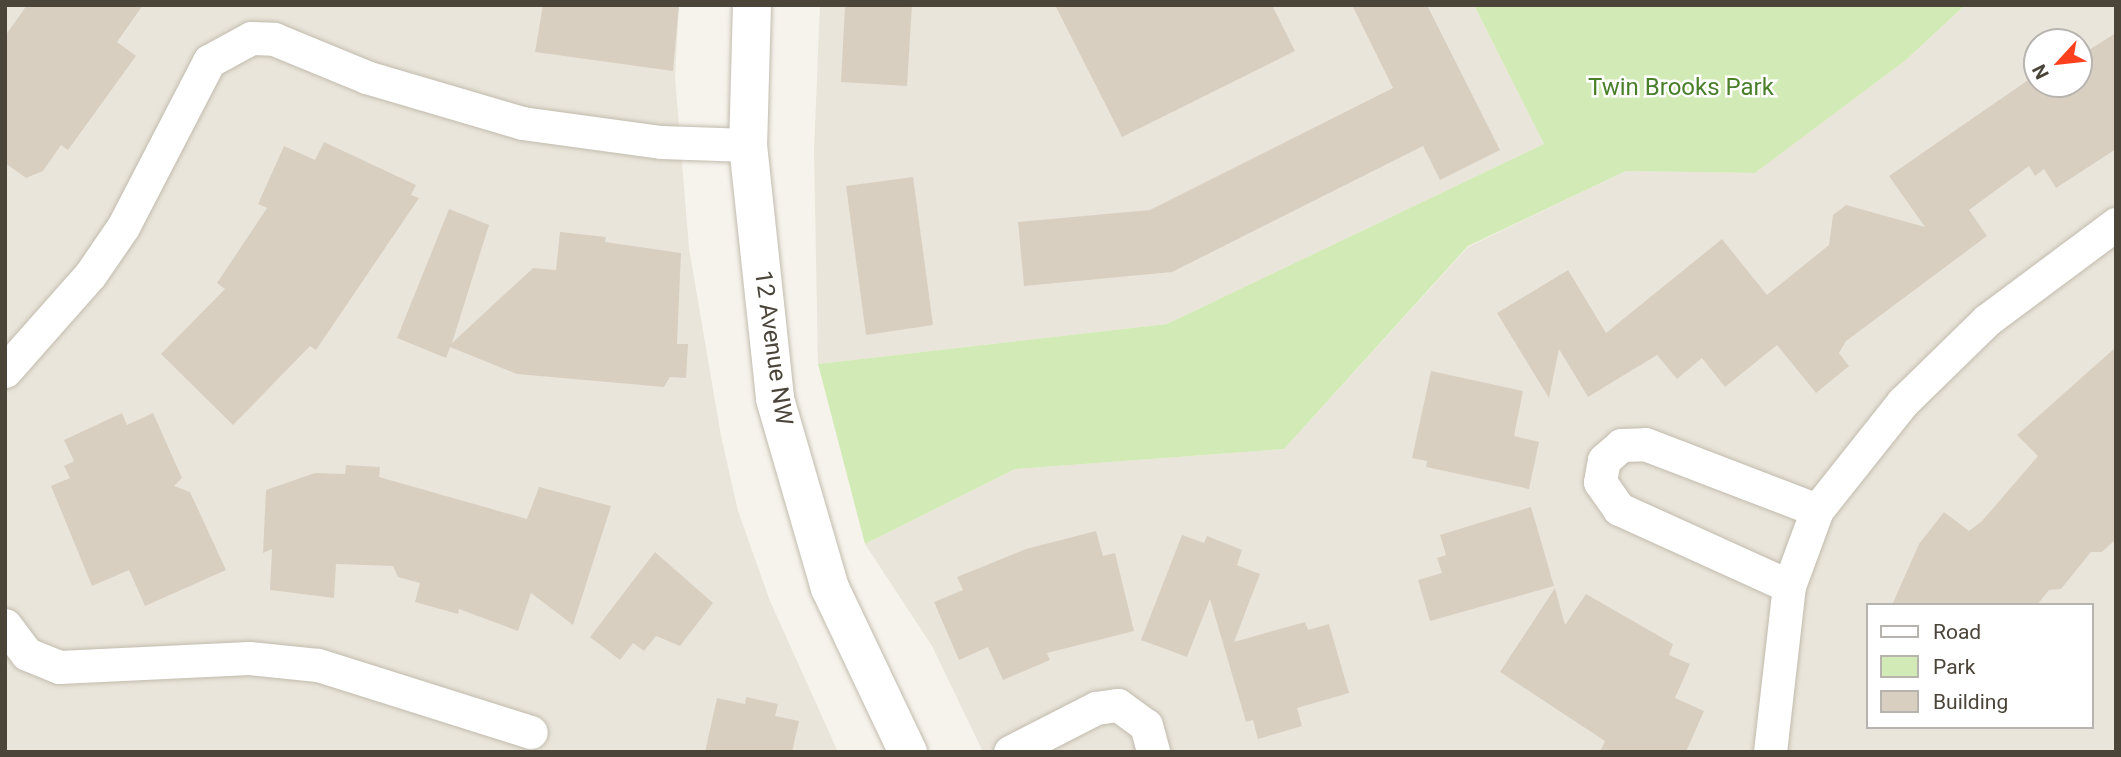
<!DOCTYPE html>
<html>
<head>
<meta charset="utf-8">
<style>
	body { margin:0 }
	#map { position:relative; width:2121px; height:757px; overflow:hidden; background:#f6f3ec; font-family:Roboto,sans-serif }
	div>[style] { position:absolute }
	.residential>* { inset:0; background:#eae5da }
	.green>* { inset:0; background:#d2eab5 }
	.building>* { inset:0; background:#d8cfc1 }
	.roads { filter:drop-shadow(0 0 2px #c2bbae) drop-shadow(0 0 2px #c2bbae) }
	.minor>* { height:33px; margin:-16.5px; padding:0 16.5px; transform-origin:16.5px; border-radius:16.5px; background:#fff }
	.tertiary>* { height:38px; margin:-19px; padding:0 19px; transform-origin:19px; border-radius:19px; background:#fff }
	span { translate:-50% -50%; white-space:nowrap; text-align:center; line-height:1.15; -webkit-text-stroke:5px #fff; paint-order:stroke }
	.park-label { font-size:24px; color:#4a7f2a }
	.street-label { font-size:24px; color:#4b4439 }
	.frame { position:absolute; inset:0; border:7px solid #4b4439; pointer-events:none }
	.legend { position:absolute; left:1866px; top:603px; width:228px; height:126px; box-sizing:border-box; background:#fff; border:2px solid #b7b4b0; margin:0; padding:9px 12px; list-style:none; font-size:21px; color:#4b4439 }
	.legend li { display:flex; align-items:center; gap:14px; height:35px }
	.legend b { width:35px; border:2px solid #b7b4b0 }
	.north { position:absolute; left:2023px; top:28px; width:70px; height:70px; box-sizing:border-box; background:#fff; border:2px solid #b7b4b0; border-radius:50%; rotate:243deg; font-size:19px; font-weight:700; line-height:28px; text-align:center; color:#4b4439 }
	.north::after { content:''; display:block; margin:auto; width:24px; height:32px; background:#fc3f1d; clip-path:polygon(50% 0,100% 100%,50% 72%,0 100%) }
</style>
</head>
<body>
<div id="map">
	<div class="residential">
		<div style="clip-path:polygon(5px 5px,679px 5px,675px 77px,689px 248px,721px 436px,738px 511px,770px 601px,838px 752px,5px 752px)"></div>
		<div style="clip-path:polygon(820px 5px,1474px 5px,1544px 144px,1167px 324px,818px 364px,814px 151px)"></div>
		<div style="clip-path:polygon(evenodd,1965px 5px,2116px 5px,2116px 752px,983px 752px,932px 646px,865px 544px,1015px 469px,1284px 449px,1468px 247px,1626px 171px,1755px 173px,1906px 60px,1965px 5px,2037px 42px,2079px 42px,2079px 84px,2037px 84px,2037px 42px,1965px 5px,1867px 605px,2091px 605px,2091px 727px,1867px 727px,1867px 605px)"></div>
	</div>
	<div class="green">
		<div style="clip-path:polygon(1474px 5px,1965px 5px,1906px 60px,1755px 173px,1626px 171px,1468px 246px,1284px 449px,1015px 469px,865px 544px,818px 364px,1167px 324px,1544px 144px)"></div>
	</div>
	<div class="building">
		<div style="clip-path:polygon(27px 5px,143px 5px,117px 42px,136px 56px,68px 150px,61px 145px,43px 171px,26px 178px,5px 163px,5px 36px)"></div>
		<div style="clip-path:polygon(543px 5px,679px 5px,673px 71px,535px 52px)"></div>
		<div style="clip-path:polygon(845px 5px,912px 5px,907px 86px,841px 82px)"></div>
		<div style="clip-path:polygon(1055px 5px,1272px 5px,1295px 51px,1122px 137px)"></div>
		<div style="clip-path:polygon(1352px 5px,1427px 5px,1500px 150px,1440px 180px,1423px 146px,1172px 272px,1024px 286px,1018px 222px,1150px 210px,1393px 88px)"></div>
		<div style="clip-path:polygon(2116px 33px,2116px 149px,2056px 188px,2044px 169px,2035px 176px,2029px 166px,1969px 210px,1987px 236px,1846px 341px,1839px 353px,1849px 366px,1816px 393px,1777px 345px,1725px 387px,1702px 358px,1677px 379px,1657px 355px,1588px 397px,1559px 349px,1549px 398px,1497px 313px,1568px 270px,1606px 333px,1722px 239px,1767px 295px,1829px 245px,1833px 215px,1846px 205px,1925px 227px,1889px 176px,2037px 74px,2037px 84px,2079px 84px,2079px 56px)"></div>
		<div style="clip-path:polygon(324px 142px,416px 185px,411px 195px,419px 198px,316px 350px,310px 346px,233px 425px,161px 354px,225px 289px,217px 283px,267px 208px,258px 204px,284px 146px,315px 160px)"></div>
		<div style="clip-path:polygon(913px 177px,933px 325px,866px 335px,846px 186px)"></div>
		<div style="clip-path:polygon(449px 209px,489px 225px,452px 343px,533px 268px,556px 270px,560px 232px,606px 237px,605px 242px,681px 253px,677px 344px,688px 344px,686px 378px,670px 377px,664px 387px,517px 374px,450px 347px,446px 358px,397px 338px)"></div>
		<div style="clip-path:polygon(2116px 347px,2115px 540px,2102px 552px,2091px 552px,2061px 589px,2049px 590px,2037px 605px,1892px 605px,1919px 544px,1944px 512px,1969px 531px,1982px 521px,2038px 456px,2017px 435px)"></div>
		<div style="clip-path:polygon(1431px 371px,1523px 391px,1514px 436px,1539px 442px,1529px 489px,1426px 467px,1427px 461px,1412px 458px)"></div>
		<div style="clip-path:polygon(122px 413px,127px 425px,153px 413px,182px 478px,174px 486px,190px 492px,226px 570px,145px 606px,129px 570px,92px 586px,51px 486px,70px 478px,64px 466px,74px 461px,64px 440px)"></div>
		<div style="clip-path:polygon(346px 465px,380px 467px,379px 477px,527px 519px,539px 487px,611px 506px,573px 625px,531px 593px,518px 631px,459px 609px,458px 614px,415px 602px,420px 583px,398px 577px,393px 566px,336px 564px,334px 598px,270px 590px,272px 549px,263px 553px,266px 490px,315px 473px,345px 474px)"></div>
		<div style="clip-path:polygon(1531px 507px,1554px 586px,1430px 621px,1418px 580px,1442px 573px,1437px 558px,1446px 555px,1440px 535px)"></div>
		<div style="clip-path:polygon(1096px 531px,1103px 556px,1115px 553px,1134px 631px,1047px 653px,1050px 660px,1003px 680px,988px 647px,959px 660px,934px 602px,963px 590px,957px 577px,1026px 549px)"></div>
		<div style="clip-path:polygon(1182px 535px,1204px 543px,1207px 536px,1242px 550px,1237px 565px,1260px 574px,1234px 642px,1305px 622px,1308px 630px,1329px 624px,1349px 693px,1297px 708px,1302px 726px,1258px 739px,1253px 720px,1246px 722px,1210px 599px,1187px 657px,1141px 640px)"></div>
		<div style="clip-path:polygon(655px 552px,713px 603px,680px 646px,656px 636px,644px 651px,633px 643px,620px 660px,590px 637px)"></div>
		<div style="clip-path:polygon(1555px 588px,1565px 625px,1586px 594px,1673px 644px,1669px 655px,1690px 664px,1675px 698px,1704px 711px,1686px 752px,1600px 752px,1605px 741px,1500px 672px)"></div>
		<div style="clip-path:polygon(746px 697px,778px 704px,775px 716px,799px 721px,792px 752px,705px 752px,717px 698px,745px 704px)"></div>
	</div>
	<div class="roads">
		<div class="minor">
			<div style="left:5px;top:371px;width:128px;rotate:-48.5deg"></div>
			<div style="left:90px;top:275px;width:58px;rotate:-55.5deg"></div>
			<div style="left:123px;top:227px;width:187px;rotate:-62.6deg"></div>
			<div style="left:209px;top:61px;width:48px;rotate:-28.7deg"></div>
			<div style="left:251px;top:38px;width:23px;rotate:2deg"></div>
			<div style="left:274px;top:39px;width:100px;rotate:22.4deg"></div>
			<div style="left:366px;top:77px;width:163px;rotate:16.4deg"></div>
			<div style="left:522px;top:123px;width:140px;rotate:7.8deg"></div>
			<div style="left:661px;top:142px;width:87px;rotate:2deg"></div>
			<div style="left:1789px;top:586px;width:187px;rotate:-155.6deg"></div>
			<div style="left:1619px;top:509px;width:33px;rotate:-125deg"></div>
			<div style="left:1600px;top:482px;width:22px;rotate:-80deg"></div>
			<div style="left:1604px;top:460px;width:23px;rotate:-41deg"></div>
			<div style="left:1621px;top:445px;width:24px;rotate:-2deg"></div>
			<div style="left:1645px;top:444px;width:184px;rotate:21deg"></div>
			<div style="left:5px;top:625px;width:36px;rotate:53deg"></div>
			<div style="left:27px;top:654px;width:35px;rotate:22deg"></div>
			<div style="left:59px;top:667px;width:190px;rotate:-2.7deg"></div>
			<div style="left:249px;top:658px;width:69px;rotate:5.8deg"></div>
			<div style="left:318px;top:665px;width:223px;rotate:17.5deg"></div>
			<div style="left:1010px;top:752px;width:97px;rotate:-27.1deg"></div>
			<div style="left:1096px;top:708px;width:22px;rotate:-8deg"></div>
			<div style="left:1118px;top:705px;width:34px;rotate:36deg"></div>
			<div style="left:1146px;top:725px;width:28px;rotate:75deg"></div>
			<div style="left:1770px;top:752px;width:167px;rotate:-83.5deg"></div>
			<div style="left:1789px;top:586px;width:81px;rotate:-69.8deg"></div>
			<div style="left:1817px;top:510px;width:138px;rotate:-51.5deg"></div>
			<div style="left:1903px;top:402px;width:117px;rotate:-44.3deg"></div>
			<div style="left:1987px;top:320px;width:161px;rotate:-36.7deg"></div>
		</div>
		<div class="tertiary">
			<div style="left:752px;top:5px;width:140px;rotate:91.6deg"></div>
			<div style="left:748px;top:145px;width:255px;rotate:83.9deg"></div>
			<div style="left:775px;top:399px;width:197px;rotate:73.8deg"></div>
			<div style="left:830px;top:588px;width:182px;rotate:64.6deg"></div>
		</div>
	</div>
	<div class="park-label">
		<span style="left:1681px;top:88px">Twin Brooks Park</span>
	</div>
	<div class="street-label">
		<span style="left:773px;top:348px;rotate:82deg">12 Avenue NW</span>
	</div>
	<div class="frame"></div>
	<ul class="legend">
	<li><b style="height:9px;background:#fff"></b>Road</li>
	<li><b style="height:19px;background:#d2eab5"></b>Park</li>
	<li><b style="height:19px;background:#d8cfc1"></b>Building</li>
	</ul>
	<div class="north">N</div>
</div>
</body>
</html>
